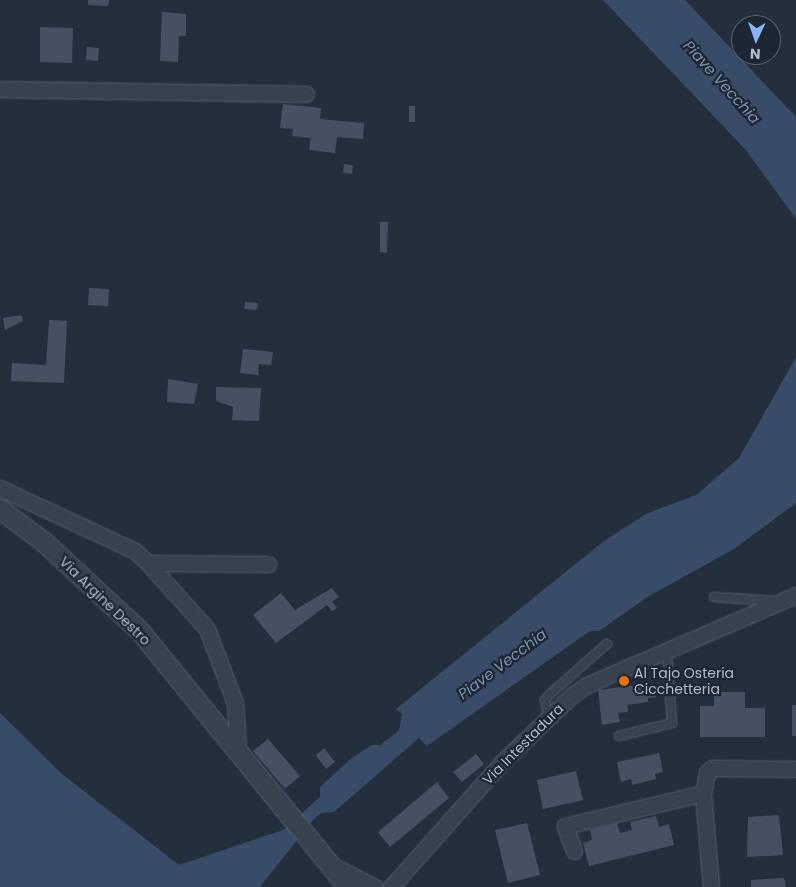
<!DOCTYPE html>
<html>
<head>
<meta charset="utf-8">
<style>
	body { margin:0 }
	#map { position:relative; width:796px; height:887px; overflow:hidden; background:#242f3e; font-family:Poppins,sans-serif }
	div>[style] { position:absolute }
	.water>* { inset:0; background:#394c67 }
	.building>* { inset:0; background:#455162 }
	.roads { filter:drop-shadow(0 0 1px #565f6c) drop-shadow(0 0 1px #565f6c) }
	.service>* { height:8px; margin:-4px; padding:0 4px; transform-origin:4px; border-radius:4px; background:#38414e }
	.minor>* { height:15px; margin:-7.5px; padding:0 7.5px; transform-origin:7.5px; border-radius:7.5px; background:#38414e }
	.tertiary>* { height:19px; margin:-9.5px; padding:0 9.5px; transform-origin:9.5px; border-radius:9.5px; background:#38414e }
	.dots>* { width:14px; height:14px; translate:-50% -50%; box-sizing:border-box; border:2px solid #1d2633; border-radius:50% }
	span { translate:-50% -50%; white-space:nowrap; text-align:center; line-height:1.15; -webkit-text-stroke:4.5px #1d2633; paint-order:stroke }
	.street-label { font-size:14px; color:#b4bcc9 }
	.poi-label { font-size:14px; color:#b4bcc9 }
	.left { translate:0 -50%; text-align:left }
	.water-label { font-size:15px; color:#7c92b1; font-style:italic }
	.north { position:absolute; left:731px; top:15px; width:50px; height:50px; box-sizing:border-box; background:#1d2633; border:1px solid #59626f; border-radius:50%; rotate:183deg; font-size:14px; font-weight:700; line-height:20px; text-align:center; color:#b4bcc9 }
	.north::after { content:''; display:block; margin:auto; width:18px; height:22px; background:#8ab4f8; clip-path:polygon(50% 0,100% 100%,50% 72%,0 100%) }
</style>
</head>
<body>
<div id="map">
	<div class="water">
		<div style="clip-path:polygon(603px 0,685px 0,796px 117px,796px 219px,745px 149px)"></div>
		<div style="clip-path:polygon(796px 357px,796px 503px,734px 549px,649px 596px,599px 631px,590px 631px,427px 746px,419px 738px,334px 812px,321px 813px,314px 819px,260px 887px,0 887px,0 713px,62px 774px,179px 865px,283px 830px,320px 797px,320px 787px,353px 757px,372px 745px,380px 745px,399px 731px,402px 714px,396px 709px,604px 541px,646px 514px,696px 495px,739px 458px)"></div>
	</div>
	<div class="building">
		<div style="clip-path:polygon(88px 0,109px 0,108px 6px,88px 5px)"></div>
		<div style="clip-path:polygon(162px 12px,186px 14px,186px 36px,179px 36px,178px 62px,160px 61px)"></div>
		<div style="clip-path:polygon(40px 27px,73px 28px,72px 63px,40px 62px)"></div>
		<div style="clip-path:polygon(87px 47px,99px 48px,98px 61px,86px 60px)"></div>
		<div style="clip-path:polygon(283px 104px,321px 108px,320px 119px,364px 123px,363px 139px,337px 137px,335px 153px,309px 150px,311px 138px,292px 136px,293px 129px,280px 128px)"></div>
		<div style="clip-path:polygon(409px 106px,415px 106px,415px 122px,409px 122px)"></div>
		<div style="clip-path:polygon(344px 164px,353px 165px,352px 174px,343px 173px)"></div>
		<div style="clip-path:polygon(380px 222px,388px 222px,387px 253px,380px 252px)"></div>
		<div style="clip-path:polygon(89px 288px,109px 289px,108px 306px,88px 305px)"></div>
		<div style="clip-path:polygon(245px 302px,258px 303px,257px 310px,244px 309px)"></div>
		<div style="clip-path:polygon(22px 315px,23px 321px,5px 330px,3px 318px)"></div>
		<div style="clip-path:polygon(49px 320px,67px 321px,64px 383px,11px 381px,12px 363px,46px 365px)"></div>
		<div style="clip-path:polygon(243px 349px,273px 352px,271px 365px,259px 364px,258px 375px,240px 373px)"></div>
		<div style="clip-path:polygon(168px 379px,198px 384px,194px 404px,167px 402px)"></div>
		<div style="clip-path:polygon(216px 387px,261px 388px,259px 421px,232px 420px,233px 407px,216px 401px)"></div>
		<div style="clip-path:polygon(332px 588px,339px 597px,332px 602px,337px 608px,332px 611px,327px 605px,276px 643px,253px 615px,281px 593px,295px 610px)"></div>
		<div style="clip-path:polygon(646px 684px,654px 685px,656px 697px,648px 698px,648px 702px,627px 705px,628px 712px,618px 713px,620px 722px,602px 725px,598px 690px)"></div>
		<div style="clip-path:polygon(714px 692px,745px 692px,745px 708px,765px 708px,765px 737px,700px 737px,700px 706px,714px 706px)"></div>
		<div style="clip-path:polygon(792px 705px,796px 705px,796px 736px,792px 736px)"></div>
		<div style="clip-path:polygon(268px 739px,300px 776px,285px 789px,253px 751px)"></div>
		<div style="clip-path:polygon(324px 748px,335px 762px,326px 769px,316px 755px)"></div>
		<div style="clip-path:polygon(659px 753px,663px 772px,655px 774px,656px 779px,632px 785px,631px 779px,621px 782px,617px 762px)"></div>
		<div style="clip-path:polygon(476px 754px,484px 764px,462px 782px,453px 772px)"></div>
		<div style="clip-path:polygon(576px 771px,583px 800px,543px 809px,537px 780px)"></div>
		<div style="clip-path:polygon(437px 782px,449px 798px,390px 847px,378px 832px)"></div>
		<div style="clip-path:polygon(779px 815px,783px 855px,747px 857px,748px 817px)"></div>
		<div style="clip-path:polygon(656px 816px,659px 827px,669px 824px,674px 845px,589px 866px,583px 843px,592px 840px,590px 830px,617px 823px,620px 833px,632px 830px,630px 822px)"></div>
		<div style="clip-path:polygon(527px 823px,540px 875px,508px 883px,495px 830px)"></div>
		<div style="clip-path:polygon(784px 878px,786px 887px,751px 887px,751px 880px)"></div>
	</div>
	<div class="roads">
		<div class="service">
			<div style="left:714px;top:597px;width:62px;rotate:3.7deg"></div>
			<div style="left:548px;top:716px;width:16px;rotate:-101deg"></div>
			<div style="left:545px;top:700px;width:8px;rotate:-50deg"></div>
			<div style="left:550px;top:694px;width:76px;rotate:-41.3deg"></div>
			<div style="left:619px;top:736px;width:55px;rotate:-13.8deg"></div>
			<div style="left:672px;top:723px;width:73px;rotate:-93.9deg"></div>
		</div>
		<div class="minor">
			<div style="left:0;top:89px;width:306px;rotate:0.9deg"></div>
			<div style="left:0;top:488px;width:149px;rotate:25deg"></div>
			<div style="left:135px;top:551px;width:18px;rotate:43deg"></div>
			<div style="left:148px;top:563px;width:89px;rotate:48.2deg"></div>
			<div style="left:207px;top:629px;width:79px;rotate:69.3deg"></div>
			<div style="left:235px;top:703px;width:47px;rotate:86.3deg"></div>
			<div style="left:148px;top:563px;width:120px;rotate:0.5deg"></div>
			<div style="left:574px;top:851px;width:27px;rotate:-110deg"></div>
			<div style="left:565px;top:826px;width:142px;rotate:-13.4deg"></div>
			<div style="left:332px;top:865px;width:48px;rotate:27.1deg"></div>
			<div style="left:391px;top:887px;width:167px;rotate:-48.4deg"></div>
			<div style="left:502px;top:762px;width:95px;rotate:-43.7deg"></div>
			<div style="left:571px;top:696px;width:19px;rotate:-35deg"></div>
			<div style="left:587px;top:685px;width:228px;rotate:-23.3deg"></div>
			<div style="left:711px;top:887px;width:94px;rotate:-94.9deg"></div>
			<div style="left:703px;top:793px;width:21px;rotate:-79deg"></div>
			<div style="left:707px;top:772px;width:6px;rotate:-39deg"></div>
			<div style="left:712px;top:768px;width:84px;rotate:0.7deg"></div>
		</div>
		<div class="tertiary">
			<div style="left:0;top:509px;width:55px;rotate:36.9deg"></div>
			<div style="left:44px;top:542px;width:129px;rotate:42.8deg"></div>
			<div style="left:139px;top:630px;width:331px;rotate:50.9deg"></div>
		</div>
	</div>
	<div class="dots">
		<div style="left:624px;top:681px;background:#e8710a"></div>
	</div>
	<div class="street-label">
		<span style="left:105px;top:601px;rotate:44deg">Via Argine Destro</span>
		<span style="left:523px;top:744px;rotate:-45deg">Via Intestadura</span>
	</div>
	<div class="poi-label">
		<span class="left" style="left:634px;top:681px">Al Tajo Osteria<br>Cicchetteria</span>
	</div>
	<div class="water-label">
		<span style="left:722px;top:82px;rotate:48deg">Piave Vecchia</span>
		<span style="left:502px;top:664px;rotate:-37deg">Piave Vecchia</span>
	</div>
	<div class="north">N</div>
</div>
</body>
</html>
